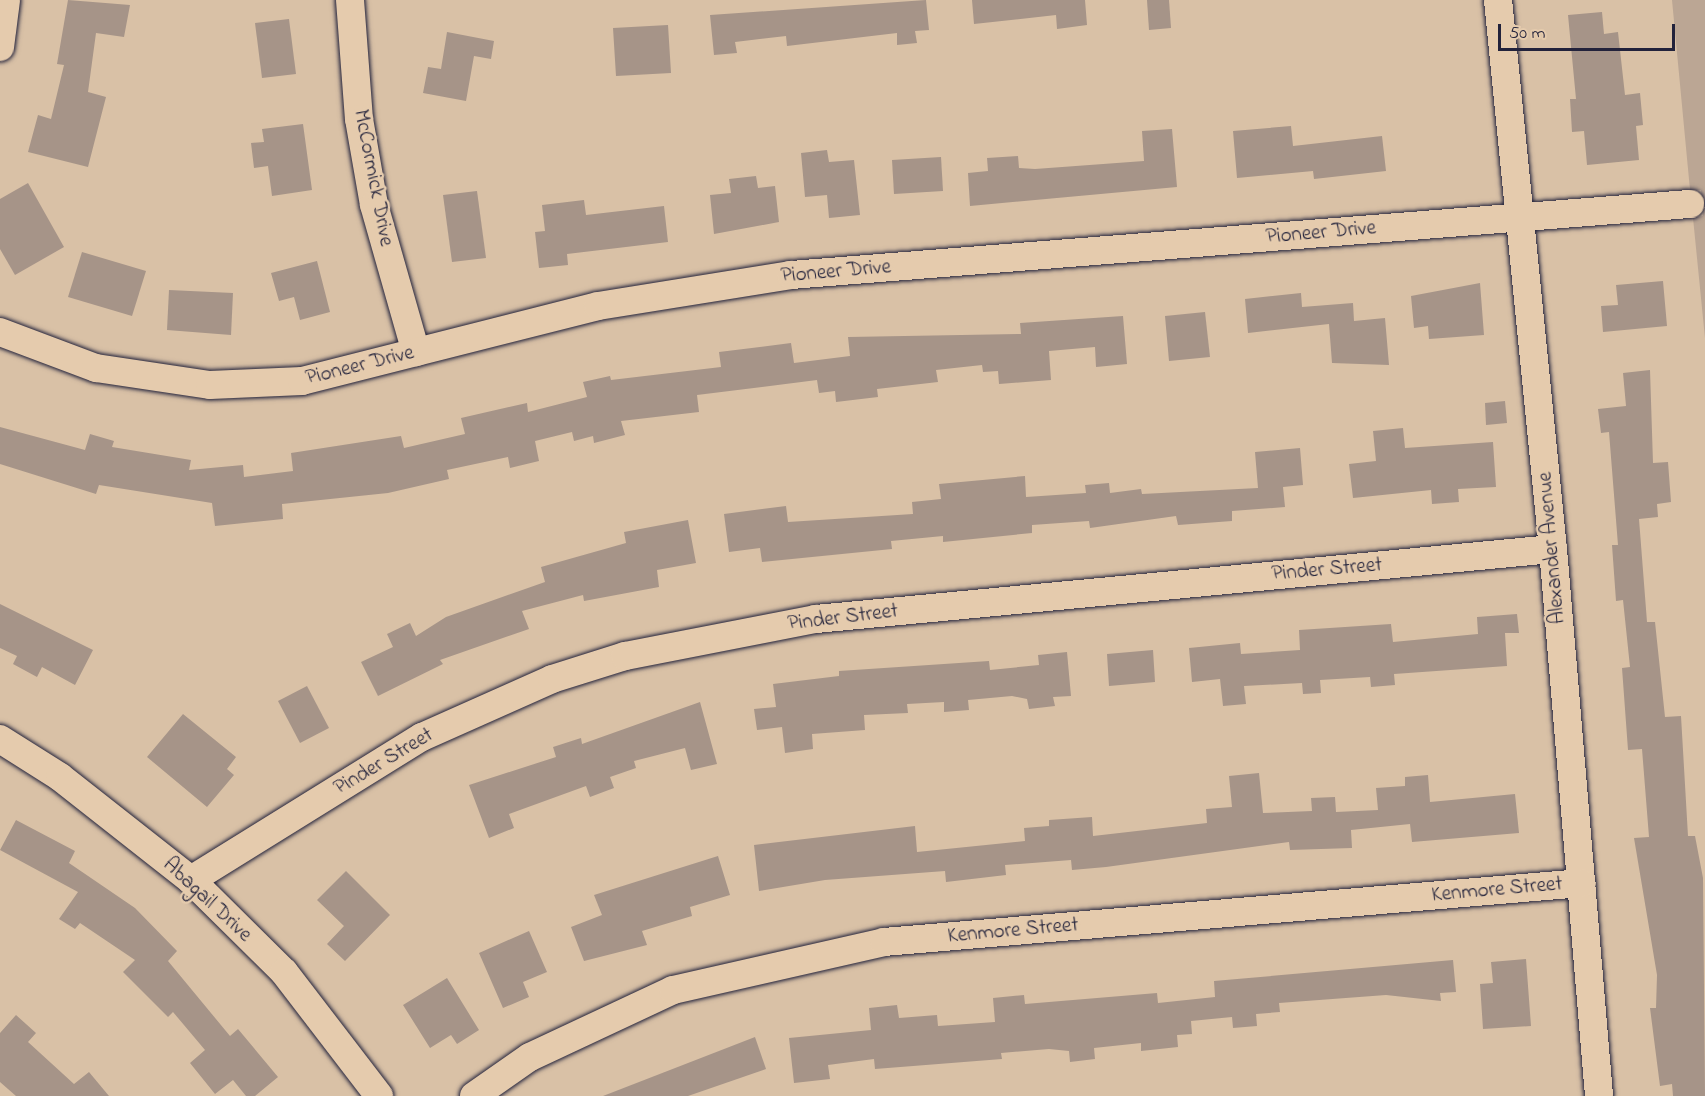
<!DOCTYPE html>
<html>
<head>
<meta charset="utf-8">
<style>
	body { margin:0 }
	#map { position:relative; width:1705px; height:1096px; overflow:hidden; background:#d9c1a6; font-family:"Indie Flower",sans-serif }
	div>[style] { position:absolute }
	.green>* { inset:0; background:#bba694 }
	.building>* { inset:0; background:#a69488 }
	.roads { filter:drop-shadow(0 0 2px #22223b) drop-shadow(0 0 2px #22223b) }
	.minor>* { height:28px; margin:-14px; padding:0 14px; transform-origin:14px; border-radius:14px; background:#e5cbad }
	span { translate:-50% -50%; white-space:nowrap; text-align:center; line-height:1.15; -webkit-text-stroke:5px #e5cbad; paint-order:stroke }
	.street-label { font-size:21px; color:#22223b }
	.scale { position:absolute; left:1498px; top:24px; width:177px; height:27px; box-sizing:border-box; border:3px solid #22223b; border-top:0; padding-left:8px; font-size:18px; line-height:21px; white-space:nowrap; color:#22223b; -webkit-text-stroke:4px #e5cbad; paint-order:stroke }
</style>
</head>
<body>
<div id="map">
	<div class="green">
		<div style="clip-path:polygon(1672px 0,1705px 0,1705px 338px,1693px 218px,1703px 216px,1701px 190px,1690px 190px)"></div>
	</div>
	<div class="building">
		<div style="clip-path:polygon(68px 0,130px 5px,124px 37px,96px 33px,88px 92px,106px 97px,88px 167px,28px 152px,38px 115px,51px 119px,64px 65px,57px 64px)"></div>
		<div style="clip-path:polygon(926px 0,929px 30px,915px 31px,917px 43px,897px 45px,897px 33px,787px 46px,786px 36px,735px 42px,737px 53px,714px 55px,710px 15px)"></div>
		<div style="clip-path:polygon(972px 0,1085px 0,1087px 25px,1057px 29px,1056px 15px,974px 24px)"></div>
		<div style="clip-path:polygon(1147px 0,1169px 0,1171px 28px,1149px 30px)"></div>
		<div style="clip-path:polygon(1602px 12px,1604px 34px,1618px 32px,1625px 95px,1640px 93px,1643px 125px,1636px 126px,1639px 160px,1587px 165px,1584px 131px,1572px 132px,1570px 99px,1576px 99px,1568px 15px)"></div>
		<div style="clip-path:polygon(289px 19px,296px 74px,262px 78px,255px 23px)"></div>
		<div style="clip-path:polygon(668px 25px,671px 73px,616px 76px,613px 28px)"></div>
		<div style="clip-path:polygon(447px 32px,494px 41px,491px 59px,474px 56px,466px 101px,423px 93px,428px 67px,441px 69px)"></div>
		<div style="clip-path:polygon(303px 124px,312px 190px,272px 196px,268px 166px,254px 168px,251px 143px,264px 142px,262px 129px)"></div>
		<div style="clip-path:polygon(1291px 126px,1293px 146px,1382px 136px,1386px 171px,1314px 179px,1313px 171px,1237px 178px,1233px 131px)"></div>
		<div style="clip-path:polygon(1172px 129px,1177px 187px,970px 206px,968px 173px,988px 171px,987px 158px,1018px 156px,1019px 168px,1035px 169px,1144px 161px,1142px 131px)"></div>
		<div style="clip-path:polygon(827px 150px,829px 162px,854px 160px,860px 215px,829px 218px,827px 195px,805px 197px,801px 153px)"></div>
		<div style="clip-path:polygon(941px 157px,943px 191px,894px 194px,892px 160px)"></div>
		<div style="clip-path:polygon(756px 176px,758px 188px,775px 186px,779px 222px,714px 234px,710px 195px,731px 193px,729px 179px)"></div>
		<div style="clip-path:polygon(28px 183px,64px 247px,15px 275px,0 249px,0 199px)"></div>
		<div style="clip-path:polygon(477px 191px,486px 258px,452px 262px,443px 195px)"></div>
		<div style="clip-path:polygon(584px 200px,586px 215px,664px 206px,668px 242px,567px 254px,568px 265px,539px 268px,535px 232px,545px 231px,542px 205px)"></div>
		<div style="clip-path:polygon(82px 252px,146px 271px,132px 316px,68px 297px)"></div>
		<div style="clip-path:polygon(317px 261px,330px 312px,300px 320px,294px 297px,279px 301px,271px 273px)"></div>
		<div style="clip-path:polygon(1663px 281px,1667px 326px,1603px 332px,1601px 306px,1618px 305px,1616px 285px)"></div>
		<div style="clip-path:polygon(1480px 283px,1484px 335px,1429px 339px,1428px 326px,1414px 328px,1411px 296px)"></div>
		<div style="clip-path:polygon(169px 290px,233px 293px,231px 335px,167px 330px)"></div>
		<div style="clip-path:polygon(1301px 293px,1302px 307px,1353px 303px,1354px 321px,1385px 318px,1389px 365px,1332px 363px,1329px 324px,1248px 333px,1245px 299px)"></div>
		<div style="clip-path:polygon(1205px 312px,1210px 357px,1169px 361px,1165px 316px)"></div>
		<div style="clip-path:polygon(1123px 316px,1127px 364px,1096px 367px,1095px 347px,1049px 351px,1051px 380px,999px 384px,998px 371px,983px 372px,982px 365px,936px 370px,938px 382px,877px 389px,878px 397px,836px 402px,835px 391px,819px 393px,817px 380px,697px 395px,699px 412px,621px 421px,625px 435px,594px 443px,593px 436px,574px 441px,572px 432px,535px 441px,539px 461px,510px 468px,508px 457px,447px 470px,449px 479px,388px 493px,282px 504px,283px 519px,215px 526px,212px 503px,99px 485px,96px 494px,0 464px,0 427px,85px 450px,90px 434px,114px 441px,112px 447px,191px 460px,189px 470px,243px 465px,244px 477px,293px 471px,291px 453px,401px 436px,404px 448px,465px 434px,461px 418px,527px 403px,528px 412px,587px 397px,583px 382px,610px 376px,611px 380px,721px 367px,719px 352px,791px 343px,794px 363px,850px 356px,848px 337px,1021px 334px,1020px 323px)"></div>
		<div style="clip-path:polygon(1650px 370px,1653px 463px,1668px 462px,1671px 502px,1657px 504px,1658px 517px,1639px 519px,1647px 622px,1655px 622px,1665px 717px,1681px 716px,1688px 836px,1695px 836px,1703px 878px,1705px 1096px,1673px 1096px,1672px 1084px,1660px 1086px,1650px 1008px,1656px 1008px,1657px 975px,1634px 838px,1649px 837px,1642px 749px,1628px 750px,1622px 668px,1630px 667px,1623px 600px,1616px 601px,1612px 545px,1618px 545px,1609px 432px,1601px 433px,1598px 409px,1626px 406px,1623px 373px)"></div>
		<div style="clip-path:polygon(1505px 401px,1507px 423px,1486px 425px,1485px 403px)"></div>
		<div style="clip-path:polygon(1403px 428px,1405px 448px,1493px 442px,1496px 487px,1458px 489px,1459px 502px,1432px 504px,1431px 490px,1353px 498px,1349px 464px,1376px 461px,1373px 431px)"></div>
		<div style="clip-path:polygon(1300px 448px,1303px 485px,1283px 487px,1285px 507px,1232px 511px,1232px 521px,1178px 525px,1176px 516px,1090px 528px,1089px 521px,1032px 525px,1032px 533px,943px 542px,943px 536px,891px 541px,892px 549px,762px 562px,760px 548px,729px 552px,724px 514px,786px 506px,788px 522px,913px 514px,912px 502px,941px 499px,939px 484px,1025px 476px,1026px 497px,1086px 493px,1085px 485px,1109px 483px,1110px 493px,1141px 489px,1142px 494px,1258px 488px,1255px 452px)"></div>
		<div style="clip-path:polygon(688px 520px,696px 563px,657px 570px,659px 587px,584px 601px,583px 595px,522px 611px,529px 629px,440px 660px,443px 664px,378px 696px,361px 662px,393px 647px,387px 634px,410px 623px,416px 636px,446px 617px,545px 582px,541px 567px,626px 543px,624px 532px)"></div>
		<div style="clip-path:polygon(0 604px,93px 650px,75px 685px,42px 667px,37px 677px,13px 664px,17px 656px,0 648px)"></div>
		<div style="clip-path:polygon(1517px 614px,1519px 633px,1505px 633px,1507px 666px,1394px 674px,1395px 685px,1371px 687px,1370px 677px,1320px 680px,1321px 693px,1303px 694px,1302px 683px,1244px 686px,1246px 704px,1223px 706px,1220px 679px,1192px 682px,1189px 648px,1240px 643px,1241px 654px,1300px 650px,1299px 630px,1391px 624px,1393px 642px,1478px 634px,1477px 617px)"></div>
		<div style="clip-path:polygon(1153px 650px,1155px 682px,1109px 686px,1107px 654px)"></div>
		<div style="clip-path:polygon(1067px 652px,1071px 696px,1053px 697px,1055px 706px,1029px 709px,1027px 699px,1012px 696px,968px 700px,969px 710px,944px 712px,944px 702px,907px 704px,908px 713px,864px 715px,865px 730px,812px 734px,813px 749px,785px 753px,782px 727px,757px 730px,754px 709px,776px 707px,773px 684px,839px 676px,839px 671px,989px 661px,990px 670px,1039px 665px,1038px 655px)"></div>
		<div style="clip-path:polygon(307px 686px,329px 728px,300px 743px,278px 701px)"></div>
		<div style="clip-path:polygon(700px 702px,717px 764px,691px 770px,685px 748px,634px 761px,636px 768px,610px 777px,614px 788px,590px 797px,586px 786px,509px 814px,514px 828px,489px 838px,469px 785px,556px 757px,553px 747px,581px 738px,582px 744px)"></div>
		<div style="clip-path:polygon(183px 714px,236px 757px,227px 769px,234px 775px,207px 807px,147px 757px)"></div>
		<div style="clip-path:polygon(1259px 773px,1263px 813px,1312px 811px,1311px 798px,1335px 797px,1336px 812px,1378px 810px,1376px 788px,1405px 786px,1405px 777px,1428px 775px,1430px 802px,1515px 794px,1519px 833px,1412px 842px,1410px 824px,1351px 830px,1352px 848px,1290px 850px,1289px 842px,1106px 867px,1072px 870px,1071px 860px,1005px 865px,1006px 875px,946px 882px,945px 871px,825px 880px,759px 891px,754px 845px,915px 826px,917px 852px,1025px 841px,1024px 828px,1049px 826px,1049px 820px,1092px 817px,1093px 836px,1207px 823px,1206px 809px,1232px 807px,1229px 776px)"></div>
		<div style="clip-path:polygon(16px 820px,75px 851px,69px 863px,135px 908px,177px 951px,168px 961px,230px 1036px,238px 1029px,278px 1077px,255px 1096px,246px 1096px,233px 1080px,215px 1094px,190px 1063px,205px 1050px,173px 1012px,168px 1017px,123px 972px,135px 960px,80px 923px,75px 929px,59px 919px,78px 892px,0 850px)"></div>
		<div style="clip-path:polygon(718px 856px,730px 895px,690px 907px,692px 916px,642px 931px,647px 945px,584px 961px,571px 927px,602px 915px,594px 895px)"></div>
		<div style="clip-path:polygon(346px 871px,390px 915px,345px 961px,327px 944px,344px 926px,317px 900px)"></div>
		<div style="clip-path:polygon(529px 931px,547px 972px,523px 982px,529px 997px,503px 1008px,479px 953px)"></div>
		<div style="clip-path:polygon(1526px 959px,1531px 1026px,1483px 1029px,1480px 984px,1493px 983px,1491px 962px)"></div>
		<div style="clip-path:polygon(1453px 960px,1456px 992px,1440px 993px,1441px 1001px,1386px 995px,1279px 1003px,1280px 1012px,1256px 1014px,1257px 1026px,1233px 1028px,1232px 1017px,1191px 1021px,1192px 1034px,1177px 1035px,1178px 1047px,1141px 1051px,1141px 1043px,1094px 1048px,1095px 1059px,1070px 1062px,1069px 1051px,1049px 1049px,1001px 1053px,1002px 1059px,875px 1069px,874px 1059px,828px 1065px,830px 1079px,794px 1083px,789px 1038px,871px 1030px,869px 1008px,897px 1005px,899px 1018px,937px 1015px,938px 1026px,995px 1022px,993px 998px,1024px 995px,1025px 1004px,1157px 993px,1158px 1003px,1215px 997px,1214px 981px)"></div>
		<div style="clip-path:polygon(447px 978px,479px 1030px,457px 1044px,451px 1035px,430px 1048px,403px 1005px)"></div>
		<div style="clip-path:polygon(16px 1015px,36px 1033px,28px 1042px,74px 1084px,89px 1072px,109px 1096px,16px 1096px,0 1082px,0 1033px)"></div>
		<div style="clip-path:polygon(755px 1037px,766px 1069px,688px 1096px,603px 1096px)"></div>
	</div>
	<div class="roads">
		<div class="minor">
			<div style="left:350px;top:0;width:119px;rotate:85.7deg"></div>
			<div style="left:359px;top:119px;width:87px;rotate:80.1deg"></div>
			<div style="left:374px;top:205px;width:153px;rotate:74.1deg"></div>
			<div style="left:1498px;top:0;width:552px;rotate:84.28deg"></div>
			<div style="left:1553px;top:549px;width:549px;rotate:85.19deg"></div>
			<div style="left:0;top:47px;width:47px;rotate:-82.7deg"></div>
			<div style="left:0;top:332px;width:103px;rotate:20.6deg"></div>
			<div style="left:96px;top:368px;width:115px;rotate:8.5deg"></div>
			<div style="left:210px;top:385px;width:92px;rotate:-2.5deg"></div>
			<div style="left:302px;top:381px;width:305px;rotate:-14.2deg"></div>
			<div style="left:598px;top:306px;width:195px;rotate:-9.1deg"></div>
			<div style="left:791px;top:275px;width:902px;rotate:-4.52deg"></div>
			<div style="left:0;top:739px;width:71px;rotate:32.3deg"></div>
			<div style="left:60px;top:777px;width:167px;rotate:38.2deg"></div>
			<div style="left:191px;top:880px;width:131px;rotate:44.7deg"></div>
			<div style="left:284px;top:972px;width:156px;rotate:52.5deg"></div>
			<div style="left:191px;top:880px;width:272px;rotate:-31.8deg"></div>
			<div style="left:422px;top:737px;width:142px;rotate:-24deg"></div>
			<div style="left:552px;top:679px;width:77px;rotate:-17.5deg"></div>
			<div style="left:625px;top:656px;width:195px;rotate:-11deg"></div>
			<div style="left:816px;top:619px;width:740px;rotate:-5.43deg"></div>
			<div style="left:474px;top:1096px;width:68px;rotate:-34.9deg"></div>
			<div style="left:530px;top:1057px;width:158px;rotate:-25.1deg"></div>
			<div style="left:673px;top:990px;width:216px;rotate:-12.8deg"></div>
			<div style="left:884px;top:942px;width:700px;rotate:-4.83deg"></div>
		</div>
	</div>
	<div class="street-label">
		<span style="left:373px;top:178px;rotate:79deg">McCormick Drive</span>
		<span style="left:1321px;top:233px;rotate:-5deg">Pioneer Drive</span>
		<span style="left:836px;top:272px;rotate:-5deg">Pioneer Drive</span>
		<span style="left:360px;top:366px;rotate:-14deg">Pioneer Drive</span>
		<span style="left:1552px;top:548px;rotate:-95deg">Alexander Avenue</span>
		<span style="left:1327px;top:570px;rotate:-5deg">Pinder Street</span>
		<span style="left:843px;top:618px;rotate:-7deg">Pinder Street</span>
		<span style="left:384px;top:762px;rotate:-31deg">Pinder Street</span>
		<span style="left:1497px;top:890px;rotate:-5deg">Kenmore Street</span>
		<span style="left:207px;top:900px;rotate:43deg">Abagail Drive</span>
		<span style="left:1013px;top:931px;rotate:-5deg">Kenmore Street</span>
	</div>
	<div class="scale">50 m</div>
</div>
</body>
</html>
